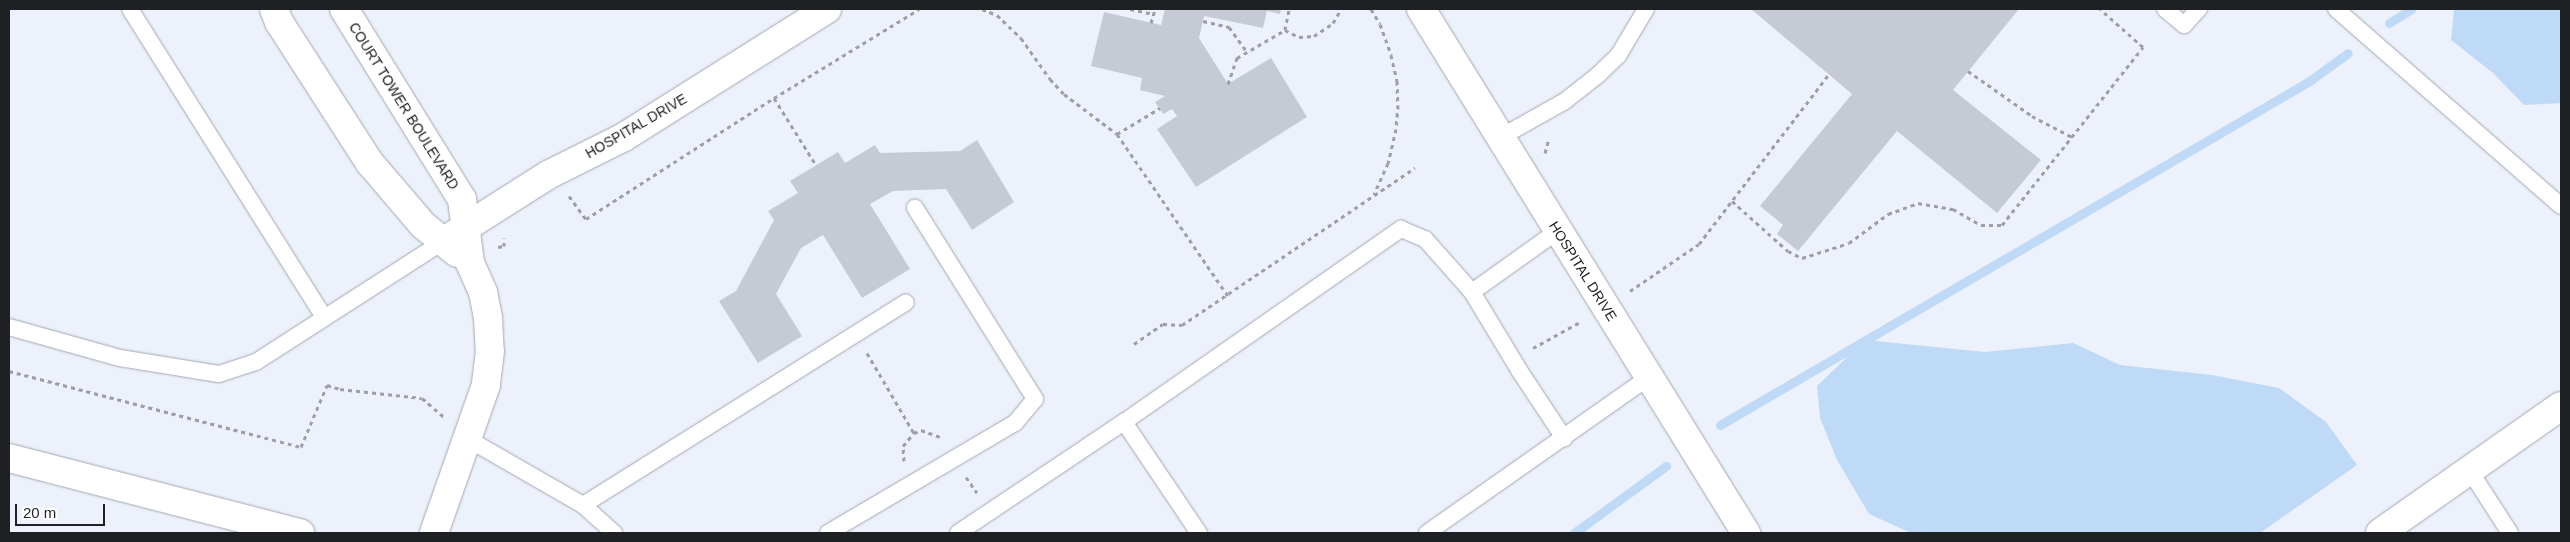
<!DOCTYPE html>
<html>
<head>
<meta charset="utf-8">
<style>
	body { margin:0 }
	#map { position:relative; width:2570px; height:542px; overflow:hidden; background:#fbfcfe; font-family:Helvetica,sans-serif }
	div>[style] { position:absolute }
	.built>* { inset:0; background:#edf1fc }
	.water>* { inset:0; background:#bedaf6 }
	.stream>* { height:9px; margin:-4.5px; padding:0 4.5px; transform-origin:4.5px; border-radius:4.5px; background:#bedaf6 }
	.building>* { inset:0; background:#c6cad4 }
	.path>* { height:3px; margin-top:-1.5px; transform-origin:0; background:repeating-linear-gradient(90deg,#9d9fa2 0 4px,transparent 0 8px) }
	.roads { filter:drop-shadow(0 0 1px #a3a7b1) drop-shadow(0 0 1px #a3a7b1) }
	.lane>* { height:16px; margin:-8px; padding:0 8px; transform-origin:8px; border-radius:8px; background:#fff }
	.street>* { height:28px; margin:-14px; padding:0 14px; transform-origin:14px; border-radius:14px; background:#fff }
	span { translate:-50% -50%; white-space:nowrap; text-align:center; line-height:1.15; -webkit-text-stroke:4px #fff; paint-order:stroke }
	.street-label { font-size:14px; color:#1e2024 }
	.frame { position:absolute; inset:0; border:10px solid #1e2024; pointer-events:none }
	.scale { position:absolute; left:15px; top:504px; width:90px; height:22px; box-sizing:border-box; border:2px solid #1e2024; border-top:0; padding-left:6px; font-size:15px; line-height:18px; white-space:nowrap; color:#1e2024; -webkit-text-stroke:4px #fff; paint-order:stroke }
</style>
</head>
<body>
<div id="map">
	<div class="built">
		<div style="clip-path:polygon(9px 9px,2561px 9px,2561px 533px,9px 533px)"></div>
	</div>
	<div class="water">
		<div style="clip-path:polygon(2454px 9px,2561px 9px,2561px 103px,2524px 105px,2493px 73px,2451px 40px)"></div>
		<div style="clip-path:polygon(1865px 340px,1985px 352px,2073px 343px,2120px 365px,2212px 375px,2279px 388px,2326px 422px,2357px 465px,2260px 533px,1911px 533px,1869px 514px,1837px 460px,1820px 418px,1817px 386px)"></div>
	</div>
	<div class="stream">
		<div style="left:2389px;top:23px;width:26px;rotate:-32deg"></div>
		<div style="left:1720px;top:425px;width:681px;rotate:-30.26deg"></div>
		<div style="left:2308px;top:82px;width:49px;rotate:-35.9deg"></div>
		<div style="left:1574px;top:533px;width:114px;rotate:-36.1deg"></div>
	</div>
	<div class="building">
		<div style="clip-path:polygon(1165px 9px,1281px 9px,1280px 14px,1267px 11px,1263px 28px,1204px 16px,1199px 38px,1228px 84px,1271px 58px,1307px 117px,1196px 187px,1157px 129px,1177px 116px,1172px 109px,1163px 114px,1155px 102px,1165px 96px,1140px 90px,1142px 78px,1091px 66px,1104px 12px,1161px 25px)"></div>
		<div style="clip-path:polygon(1751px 9px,2019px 9px,1953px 90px,2041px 160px,1997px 213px,1897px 131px,1798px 251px,1777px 234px,1783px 225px,1760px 206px,1852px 94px)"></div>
		<div style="clip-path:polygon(977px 140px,1014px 202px,972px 230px,946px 189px,893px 191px,870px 204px,910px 269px,862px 298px,823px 235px,801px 248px,776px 294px,802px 336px,758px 363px,719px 301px,736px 291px,774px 220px,768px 211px,798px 193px,790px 181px,838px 152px,845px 163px,875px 145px,880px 153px,960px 151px)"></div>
	</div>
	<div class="path">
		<div style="left:982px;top:9px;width:16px;rotate:22deg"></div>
		<div style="left:997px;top:15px;width:33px;rotate:44deg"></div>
		<div style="left:1021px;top:38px;width:50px;rotate:54.7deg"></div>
		<div style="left:1050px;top:79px;width:21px;rotate:47deg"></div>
		<div style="left:1064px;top:94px;width:66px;rotate:37deg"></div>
		<div style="left:1117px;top:134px;width:196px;rotate:55.6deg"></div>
		<div style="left:1130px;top:9px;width:25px;rotate:12deg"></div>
		<div style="left:1371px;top:9px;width:17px;rotate:59deg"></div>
		<div style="left:1380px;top:24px;width:33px;rotate:70deg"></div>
		<div style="left:1391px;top:55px;width:27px;rotate:77deg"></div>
		<div style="left:1397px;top:81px;width:24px;rotate:88deg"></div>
		<div style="left:1398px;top:105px;width:24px;rotate:95deg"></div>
		<div style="left:1396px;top:129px;width:35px;rotate:103deg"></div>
		<div style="left:1388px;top:163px;width:34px;rotate:114deg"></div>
		<div style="left:1203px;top:21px;width:27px;rotate:13deg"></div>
		<div style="left:1229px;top:27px;width:31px;rotate:54deg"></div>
		<div style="left:1151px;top:23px;width:15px;rotate:-74deg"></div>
		<div style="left:1285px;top:30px;width:16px;rotate:27deg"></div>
		<div style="left:1299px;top:37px;width:15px;rotate:-4deg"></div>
		<div style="left:1314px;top:36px;width:23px;rotate:-34deg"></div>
		<div style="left:1333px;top:23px;width:16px;rotate:-60deg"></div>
		<div style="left:1285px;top:30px;width:21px;rotate:-79deg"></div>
		<div style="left:1968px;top:71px;width:78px;rotate:35.1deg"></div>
		<div style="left:2032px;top:116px;width:45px;rotate:27.7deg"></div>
		<div style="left:1228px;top:84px;width:28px;rotate:-71deg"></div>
		<div style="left:1237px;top:58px;width:56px;rotate:-30.3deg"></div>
		<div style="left:774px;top:98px;width:79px;rotate:57.9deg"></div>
		<div style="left:1117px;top:134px;width:50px;rotate:-31.2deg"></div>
		<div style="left:1545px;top:153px;width:16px;rotate:-75deg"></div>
		<div style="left:569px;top:196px;width:29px;rotate:54deg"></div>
		<div style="left:586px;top:219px;width:224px;rotate:-32.8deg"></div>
		<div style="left:774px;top:98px;width:170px;rotate:-31.5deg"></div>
		<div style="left:1732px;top:201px;width:75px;rotate:41.8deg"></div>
		<div style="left:1788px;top:251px;width:16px;rotate:27deg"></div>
		<div style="left:1802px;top:258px;width:49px;rotate:-17.7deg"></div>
		<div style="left:1849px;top:243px;width:49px;rotate:-36.6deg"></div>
		<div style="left:1888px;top:214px;width:32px;rotate:-20deg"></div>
		<div style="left:1918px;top:203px;width:36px;rotate:10deg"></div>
		<div style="left:1953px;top:209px;width:32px;rotate:30deg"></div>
		<div style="left:1981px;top:225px;width:21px"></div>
		<div style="left:2002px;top:225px;width:227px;rotate:-51.6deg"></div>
		<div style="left:2143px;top:47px;width:57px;rotate:-138.5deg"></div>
		<div style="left:498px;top:247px;width:6px;rotate:-9deg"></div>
		<div style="left:504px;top:246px;width:8px;rotate:-90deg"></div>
		<div style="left:1630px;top:291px;width:83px;rotate:-34.3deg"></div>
		<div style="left:1699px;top:244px;width:213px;rotate:-52.6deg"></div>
		<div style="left:1134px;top:344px;width:35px;rotate:-35deg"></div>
		<div style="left:1163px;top:324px;width:19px;rotate:3deg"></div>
		<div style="left:1182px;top:325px;width:281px;rotate:-34deg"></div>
		<div style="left:1533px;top:348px;width:54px;rotate:-29deg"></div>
		<div style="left:867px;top:353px;width:93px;rotate:59.6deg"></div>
		<div style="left:914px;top:433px;width:8px;rotate:-23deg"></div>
		<div style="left:921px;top:430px;width:23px;rotate:20deg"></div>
		<div style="left:9px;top:371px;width:302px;rotate:14.6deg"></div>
		<div style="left:301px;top:447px;width:67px;rotate:-67.2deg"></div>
		<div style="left:327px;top:385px;width:14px;rotate:17deg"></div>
		<div style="left:340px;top:389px;width:82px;rotate:6.3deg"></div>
		<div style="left:422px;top:398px;width:30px;rotate:41deg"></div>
		<div style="left:904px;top:461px;width:15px;rotate:-94deg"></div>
		<div style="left:903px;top:446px;width:17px;rotate:-50deg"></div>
		<div style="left:966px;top:477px;width:19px;rotate:55deg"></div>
	</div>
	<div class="roads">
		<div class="lane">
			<div style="left:130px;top:9px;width:363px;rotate:57.8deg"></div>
			<div style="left:2165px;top:9px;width:25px;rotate:40deg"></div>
			<div style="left:2184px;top:25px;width:22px;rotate:-47deg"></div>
			<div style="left:2336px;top:9px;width:299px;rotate:41.2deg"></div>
			<div style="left:1501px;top:137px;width:73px;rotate:-29.4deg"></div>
			<div style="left:1565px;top:101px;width:42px;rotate:-38.2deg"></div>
			<div style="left:1598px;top:75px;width:28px;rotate:-44deg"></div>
			<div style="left:1618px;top:56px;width:55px;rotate:-59.2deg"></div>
			<div style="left:1472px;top:292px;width:91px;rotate:58.9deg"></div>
			<div style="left:1519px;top:370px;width:82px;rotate:56.5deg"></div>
			<div style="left:9px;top:327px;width:115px;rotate:15.6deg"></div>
			<div style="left:120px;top:358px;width:100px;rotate:9.2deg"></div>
			<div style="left:219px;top:374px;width:39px;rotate:-18deg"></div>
			<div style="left:256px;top:362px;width:224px;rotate:-32.8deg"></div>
			<div style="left:1124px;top:422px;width:134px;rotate:56deg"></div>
			<div style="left:468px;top:439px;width:133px;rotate:29.9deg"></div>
			<div style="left:583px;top:505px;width:42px;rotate:42.1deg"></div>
			<div style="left:2470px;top:471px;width:74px;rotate:57.2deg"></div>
			<div style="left:583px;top:505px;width:381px;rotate:-32.1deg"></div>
			<div style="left:828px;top:533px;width:217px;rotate:-30.5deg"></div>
			<div style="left:1015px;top:423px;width:31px;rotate:-50deg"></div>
			<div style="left:1035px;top:399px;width:226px;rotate:-122.1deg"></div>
			<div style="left:958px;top:533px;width:200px;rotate:-33.8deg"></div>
			<div style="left:1124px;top:422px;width:338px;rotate:-34.9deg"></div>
			<div style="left:1401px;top:229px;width:26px;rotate:23deg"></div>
			<div style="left:1425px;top:239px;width:71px;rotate:48.4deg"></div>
			<div style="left:1472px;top:292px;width:107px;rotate:-35.5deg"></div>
			<div style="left:1427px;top:533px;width:271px;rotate:-35.1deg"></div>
		</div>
		<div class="street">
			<div style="left:274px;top:9px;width:14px;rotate:69deg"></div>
			<div style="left:279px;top:22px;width:168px;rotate:57.2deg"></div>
			<div style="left:370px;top:163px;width:82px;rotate:49.5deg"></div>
			<div style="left:423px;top:225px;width:44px;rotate:39.5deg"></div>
			<div style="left:344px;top:9px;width:224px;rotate:58.2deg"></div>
			<div style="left:462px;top:199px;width:64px;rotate:82.9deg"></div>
			<div style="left:470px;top:263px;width:32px;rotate:66deg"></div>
			<div style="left:483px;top:292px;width:26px;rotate:79deg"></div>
			<div style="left:488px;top:318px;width:33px;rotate:87deg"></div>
			<div style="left:490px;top:351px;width:34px;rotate:97deg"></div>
			<div style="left:486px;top:385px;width:157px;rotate:109.4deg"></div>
			<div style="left:1421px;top:9px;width:617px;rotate:58.19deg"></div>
			<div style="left:444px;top:241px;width:123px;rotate:-32.4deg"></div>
			<div style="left:548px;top:175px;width:85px;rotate:-26.6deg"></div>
			<div style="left:624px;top:137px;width:240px;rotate:-32.2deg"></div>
			<div style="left:9px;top:458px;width:301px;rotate:14.5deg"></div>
			<div style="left:2380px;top:533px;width:221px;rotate:-35.1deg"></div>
		</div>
	</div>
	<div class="street-label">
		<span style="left:404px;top:106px;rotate:58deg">COURT TOWER BOULEVARD</span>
		<span style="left:636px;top:126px;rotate:-30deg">HOSPITAL DRIVE</span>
		<span style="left:1583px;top:271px;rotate:58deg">HOSPITAL DRIVE</span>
	</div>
	<div class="frame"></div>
	<div class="scale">20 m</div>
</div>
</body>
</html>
